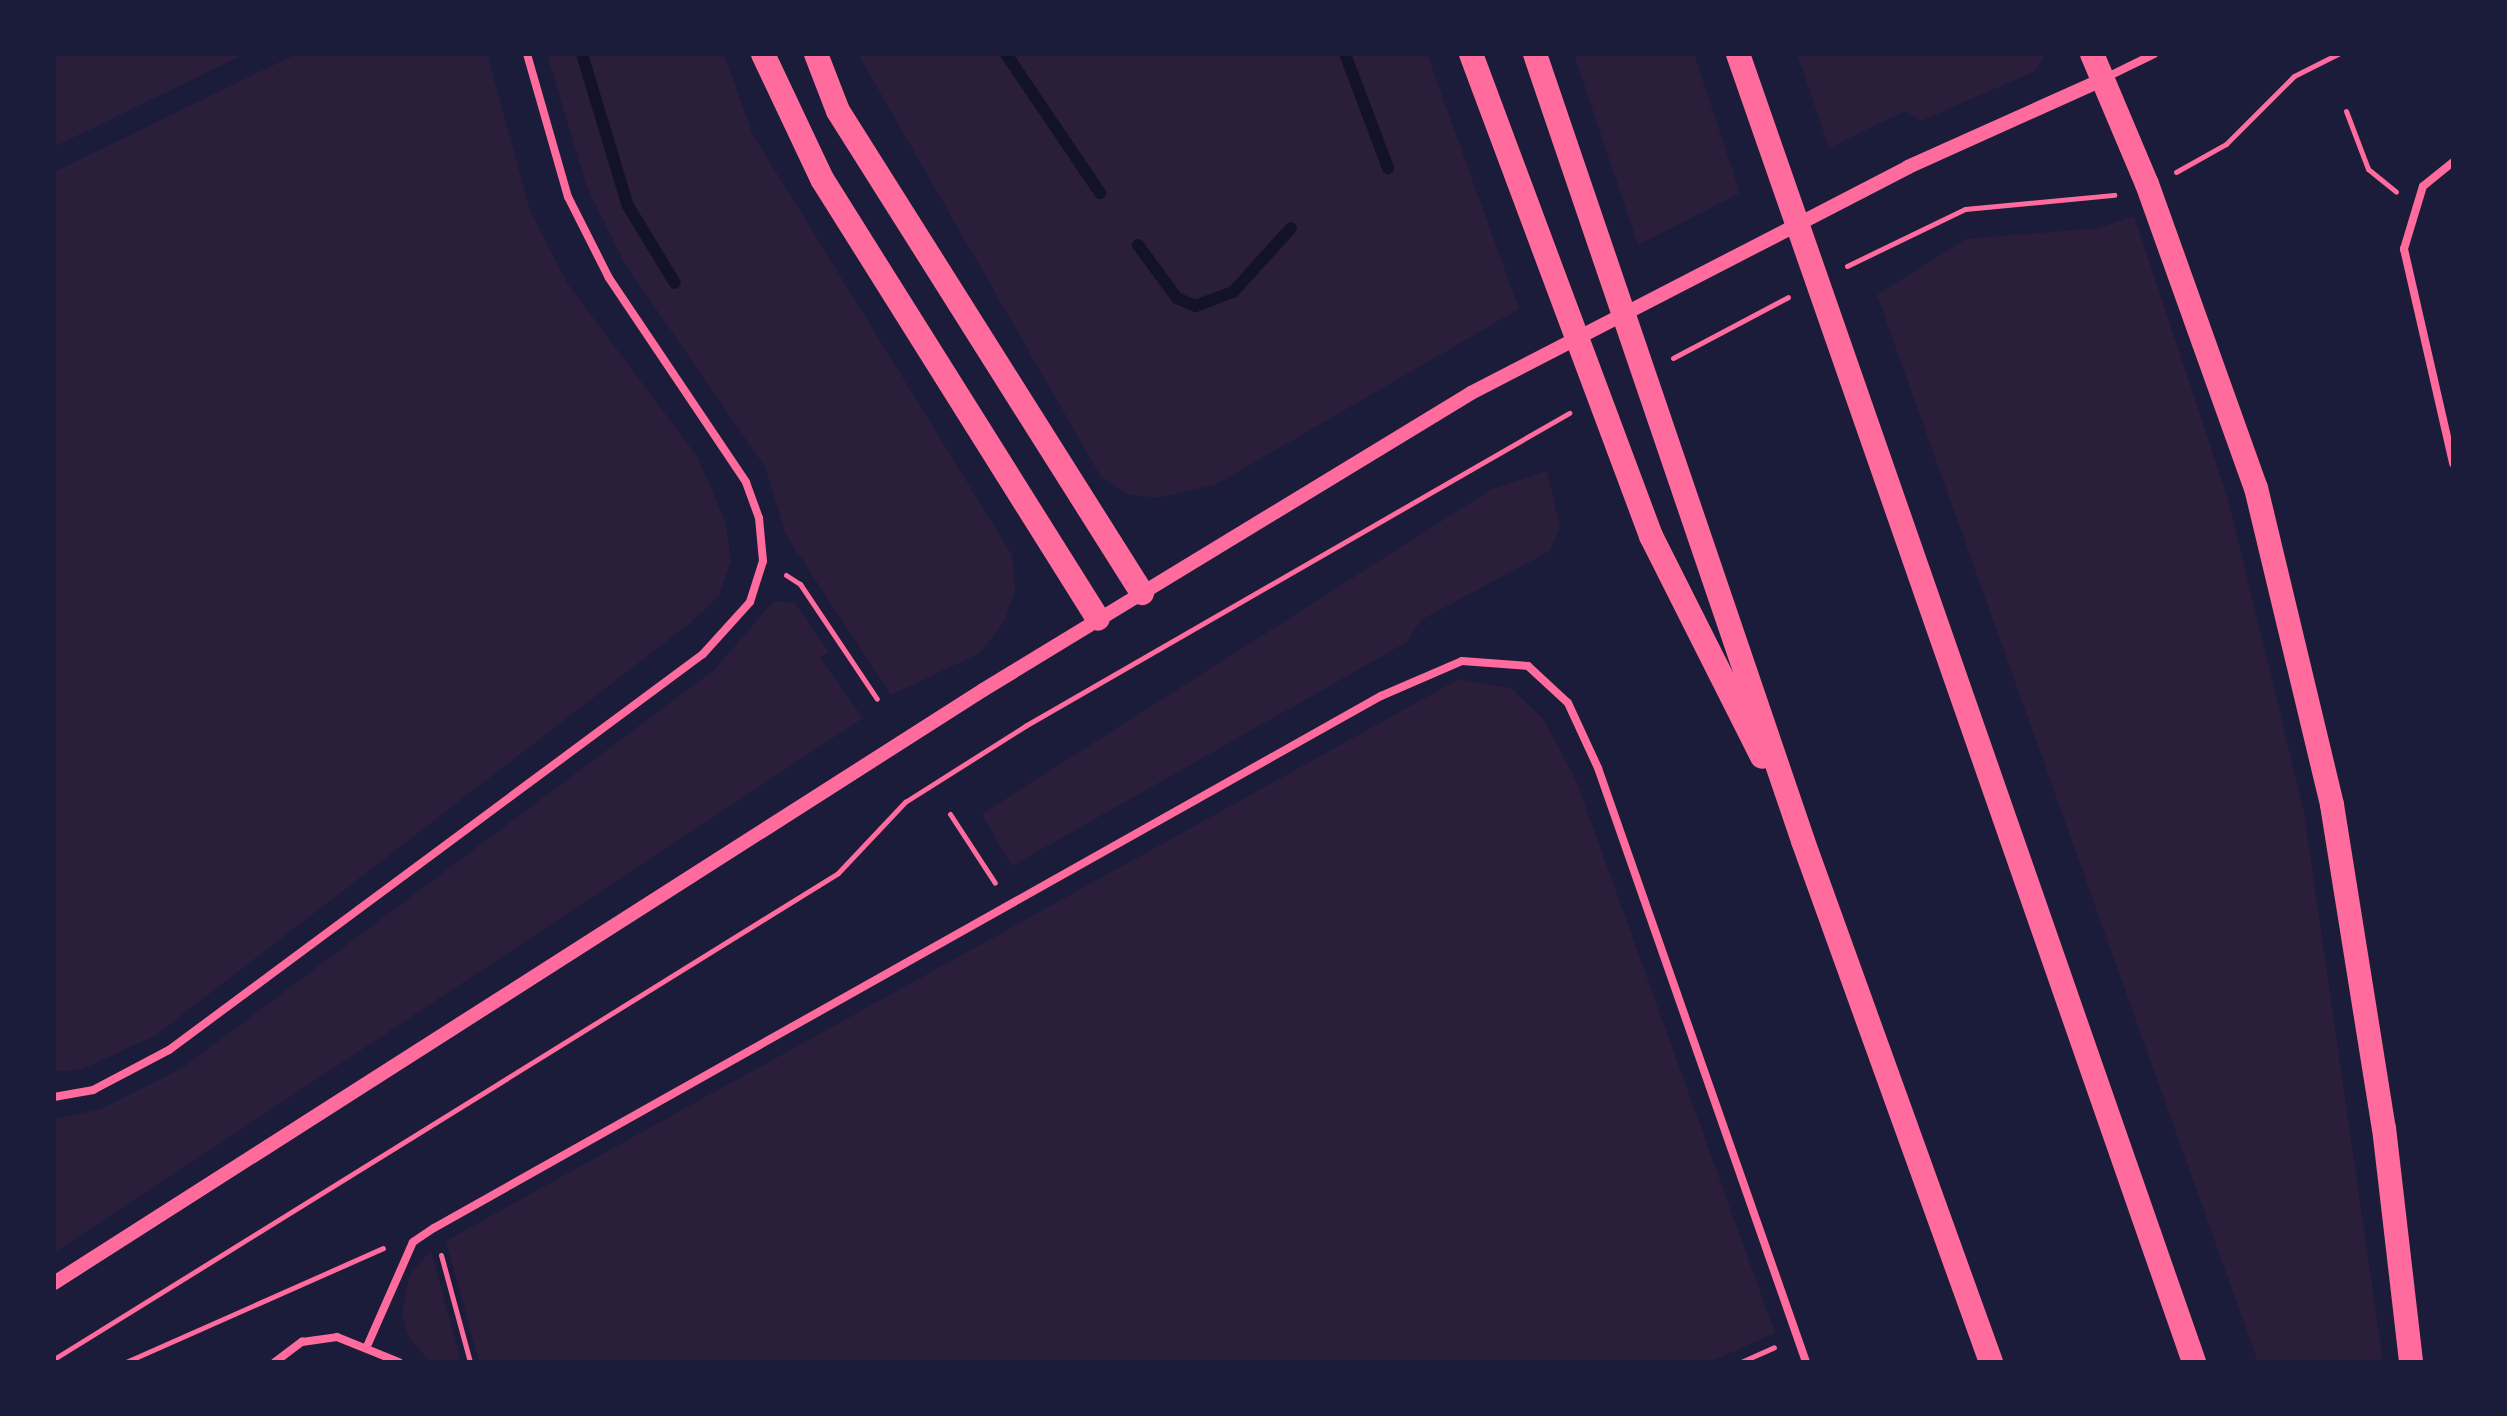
<!DOCTYPE html>
<html>
<head>
<meta charset="utf-8">
<style>
	body { margin:0 }
	#map { position:relative; width:2507px; height:1416px; overflow:hidden; background:#1b1b3a; font-family:Bitter,serif }
	div>[style] { position:absolute }
	.green>* { inset:0; background:#2a1e3b }
	.stream>* { height:12px; margin:-6px; padding:0 6px; transform-origin:6px; border-radius:6px; background:#12122b }
	.path>* { height:5px; margin:-2.5px; padding:0 2.5px; transform-origin:2.5px; border-radius:2.5px; background:#ff6b9d }
	.minor>* { height:8px; margin:-4px; padding:0 4px; transform-origin:4px; border-radius:4px; background:#ff6b9d }
	.tertiary>* { height:14px; margin:-7px; padding:0 7px; transform-origin:7px; border-radius:7px; background:#ff6b9d }
	.motorway>* { height:24px; margin:-12px; padding:0 12px; transform-origin:12px; border-radius:12px; background:#ff6b9d }
	span { translate:-50% -50%; white-space:nowrap; text-align:center; line-height:1.15; -webkit-text-stroke:7px #1b1b3a; paint-order:stroke }
	.frame { position:absolute; inset:0; border:56px solid #1b1b3a; pointer-events:none }
</style>
</head>
<body>
<div id="map">
	<div class="green">
		<div style="clip-path:polygon(54px 54px,245px 54px,54px 147px)"></div>
		<div style="clip-path:polygon(296px 54px,487px 54px,530px 210px,567px 283px,697px 456px,726px 523px,731px 561px,719px 596px,690px 623px,156px 1035px,83px 1069px,54px 1072px,54px 172px)"></div>
		<div style="clip-path:polygon(547px 54px,724px 54px,752px 133px,1012px 555px,1015px 590px,1004px 622px,980px 653px,891px 695px,786px 535px,765px 467px,625px 264px,587px 187px)"></div>
		<div style="clip-path:polygon(858px 54px,1427px 54px,1519px 309px,1215px 485px,1156px 498px,1127px 494px,1101px 477px)"></div>
		<div style="clip-path:polygon(1574px 54px,1694px 54px,1740px 193px,1638px 245px)"></div>
		<div style="clip-path:polygon(1797px 54px,2046px 54px,2035px 71px,1921px 121px,1905px 111px,1829px 148px)"></div>
		<div style="clip-path:polygon(2134px 216px,2228px 499px,2304px 812px,2383px 1362px,2258px 1362px,1877px 295px,1966px 239px,2098px 228px)"></div>
		<div style="clip-path:polygon(1547px 471px,1560px 527px,1550px 551px,1421px 620px,1407px 642px,1012px 866px,982px 814px,1492px 489px)"></div>
		<div style="clip-path:polygon(774px 601px,795px 603px,829px 652px,820px 658px,863px 718px,54px 1253px,54px 1119px,101px 1109px,182px 1068px,714px 670px)"></div>
		<div style="clip-path:polygon(1459px 679px,1511px 688px,1544px 720px,1576px 780px,1775px 1333px,1710px 1362px,479px 1362px,446px 1241px)"></div>
		<div style="clip-path:polygon(431px 1250px,461px 1362px,430px 1362px,409px 1338px,402px 1315px,409px 1276px)"></div>
	</div>
	<div class="stream">
		<div style="left:582px;top:54px;width:159px;rotate:73.2deg"></div>
		<div style="left:628px;top:206px;width:90px;rotate:58.6deg"></div>
		<div style="left:1006px;top:54px;width:168px;rotate:55.9deg"></div>
		<div style="left:1345px;top:54px;width:122px;rotate:69.3deg"></div>
		<div style="left:1138px;top:245px;width:66px;rotate:53.7deg"></div>
		<div style="left:1177px;top:298px;width:20px;rotate:24deg"></div>
		<div style="left:1195px;top:306px;width:40px;rotate:-20.2deg"></div>
		<div style="left:1233px;top:292px;width:86px;rotate:-47.8deg"></div>
	</div>
	<div class="path">
		<div style="left:2346px;top:111px;width:62px;rotate:69.2deg"></div>
		<div style="left:2368px;top:169px;width:36px;rotate:39deg"></div>
		<div style="left:2176px;top:172px;width:57px;rotate:-29.2deg"></div>
		<div style="left:2226px;top:144px;width:96px;rotate:-45deg"></div>
		<div style="left:2294px;top:76px;width:49px;rotate:-26.6deg"></div>
		<div style="left:1847px;top:266px;width:131px;rotate:-25.8deg"></div>
		<div style="left:1965px;top:209px;width:150px;rotate:-5.4deg"></div>
		<div style="left:1673px;top:358px;width:130px;rotate:-27.9deg"></div>
		<div style="left:786px;top:575px;width:17px;rotate:33deg"></div>
		<div style="left:800px;top:584px;width:138px;rotate:56.2deg"></div>
		<div style="left:950px;top:814px;width:82px;rotate:56.9deg"></div>
		<div style="left:441px;top:1255px;width:111px;rotate:74.8deg"></div>
		<div style="left:54px;top:1359px;width:922px;rotate:-31.79deg"></div>
		<div style="left:838px;top:873px;width:98px;rotate:-46.7deg"></div>
		<div style="left:905px;top:802px;width:142px;rotate:-32.3deg"></div>
		<div style="left:1025px;top:726px;width:628px;rotate:-29.91deg"></div>
		<div style="left:126px;top:1362px;width:281px;rotate:-23.9deg"></div>
		<div style="left:1741px;top:1362px;width:36px;rotate:-24deg"></div>
	</div>
	<div class="minor">
		<div style="left:2105px;top:78px;width:55px;rotate:-26.1deg"></div>
		<div style="left:2453px;top:162px;width:38px;rotate:141deg"></div>
		<div style="left:2423px;top:186px;width:66px;rotate:106.8deg"></div>
		<div style="left:2404px;top:249px;width:220px;rotate:77.1deg"></div>
		<div style="left:54px;top:1097px;width:40px;rotate:-10deg"></div>
		<div style="left:93px;top:1090px;width:86px;rotate:-27.8deg"></div>
		<div style="left:169px;top:1050px;width:665px;rotate:-36.56deg"></div>
		<div style="left:703px;top:654px;width:70px;rotate:-47.9deg"></div>
		<div style="left:750px;top:602px;width:43px;rotate:-72.4deg"></div>
		<div style="left:763px;top:561px;width:43px;rotate:-95.3deg"></div>
		<div style="left:759px;top:518px;width:38px;rotate:-110deg"></div>
		<div style="left:746px;top:482px;width:246px;rotate:-123.9deg"></div>
		<div style="left:609px;top:278px;width:91px;rotate:-116.8deg"></div>
		<div style="left:568px;top:197px;width:149px;rotate:-106deg"></div>
		<div style="left:368px;top:1344px;width:111px;rotate:-66.2deg"></div>
		<div style="left:413px;top:1242px;width:25px;rotate:-34deg"></div>
		<div style="left:434px;top:1228px;width:1086px;rotate:-29.33deg"></div>
		<div style="left:1381px;top:696px;width:88px;rotate:-23.4deg"></div>
		<div style="left:1462px;top:661px;width:66px;rotate:4.3deg"></div>
		<div style="left:1528px;top:666px;width:54px;rotate:42.8deg"></div>
		<div style="left:1568px;top:703px;width:72px;rotate:65.2deg"></div>
		<div style="left:1598px;top:768px;width:629px;rotate:70.7deg"></div>
		<div style="left:275px;top:1362px;width:34px;rotate:-37deg"></div>
		<div style="left:302px;top:1342px;width:35px;rotate:-8deg"></div>
		<div style="left:337px;top:1337px;width:67px;rotate:22deg"></div>
	</div>
	<div class="tertiary">
		<div style="left:54px;top:1283px;width:1102px;rotate:-32.55deg"></div>
		<div style="left:983px;top:690px;width:571px;rotate:-31.32deg"></div>
		<div style="left:1471px;top:393px;width:492px;rotate:-27.3deg"></div>
		<div style="left:1908px;top:167px;width:215px;rotate:-24.2deg"></div>
	</div>
	<div class="motorway">
		<div style="left:763px;top:54px;width:138px;rotate:64.7deg"></div>
		<div style="left:822px;top:179px;width:519px;rotate:57.9deg"></div>
		<div style="left:816px;top:54px;width:61px;rotate:68.9deg"></div>
		<div style="left:838px;top:111px;width:570px;rotate:57.76deg"></div>
		<div style="left:1471px;top:54px;width:515px;rotate:69.52deg"></div>
		<div style="left:1651px;top:536px;width:247px;rotate:63.3deg"></div>
		<div style="left:1535px;top:54px;width:831px;rotate:71.19deg"></div>
		<div style="left:1803px;top:841px;width:554px;rotate:70.16deg"></div>
		<div style="left:1738px;top:54px;width:1385px;rotate:70.78deg"></div>
		<div style="left:2092px;top:54px;width:141px;rotate:67.1deg"></div>
		<div style="left:2147px;top:184px;width:323px;rotate:70.3deg"></div>
		<div style="left:2256px;top:488px;width:326px;rotate:76.5deg"></div>
		<div style="left:2332px;top:805px;width:327px;rotate:80.9deg"></div>
		<div style="left:2384px;top:1128px;width:236px;rotate:83.4deg"></div>
	</div>
	<div class="frame"></div>
</div>
</body>
</html>
